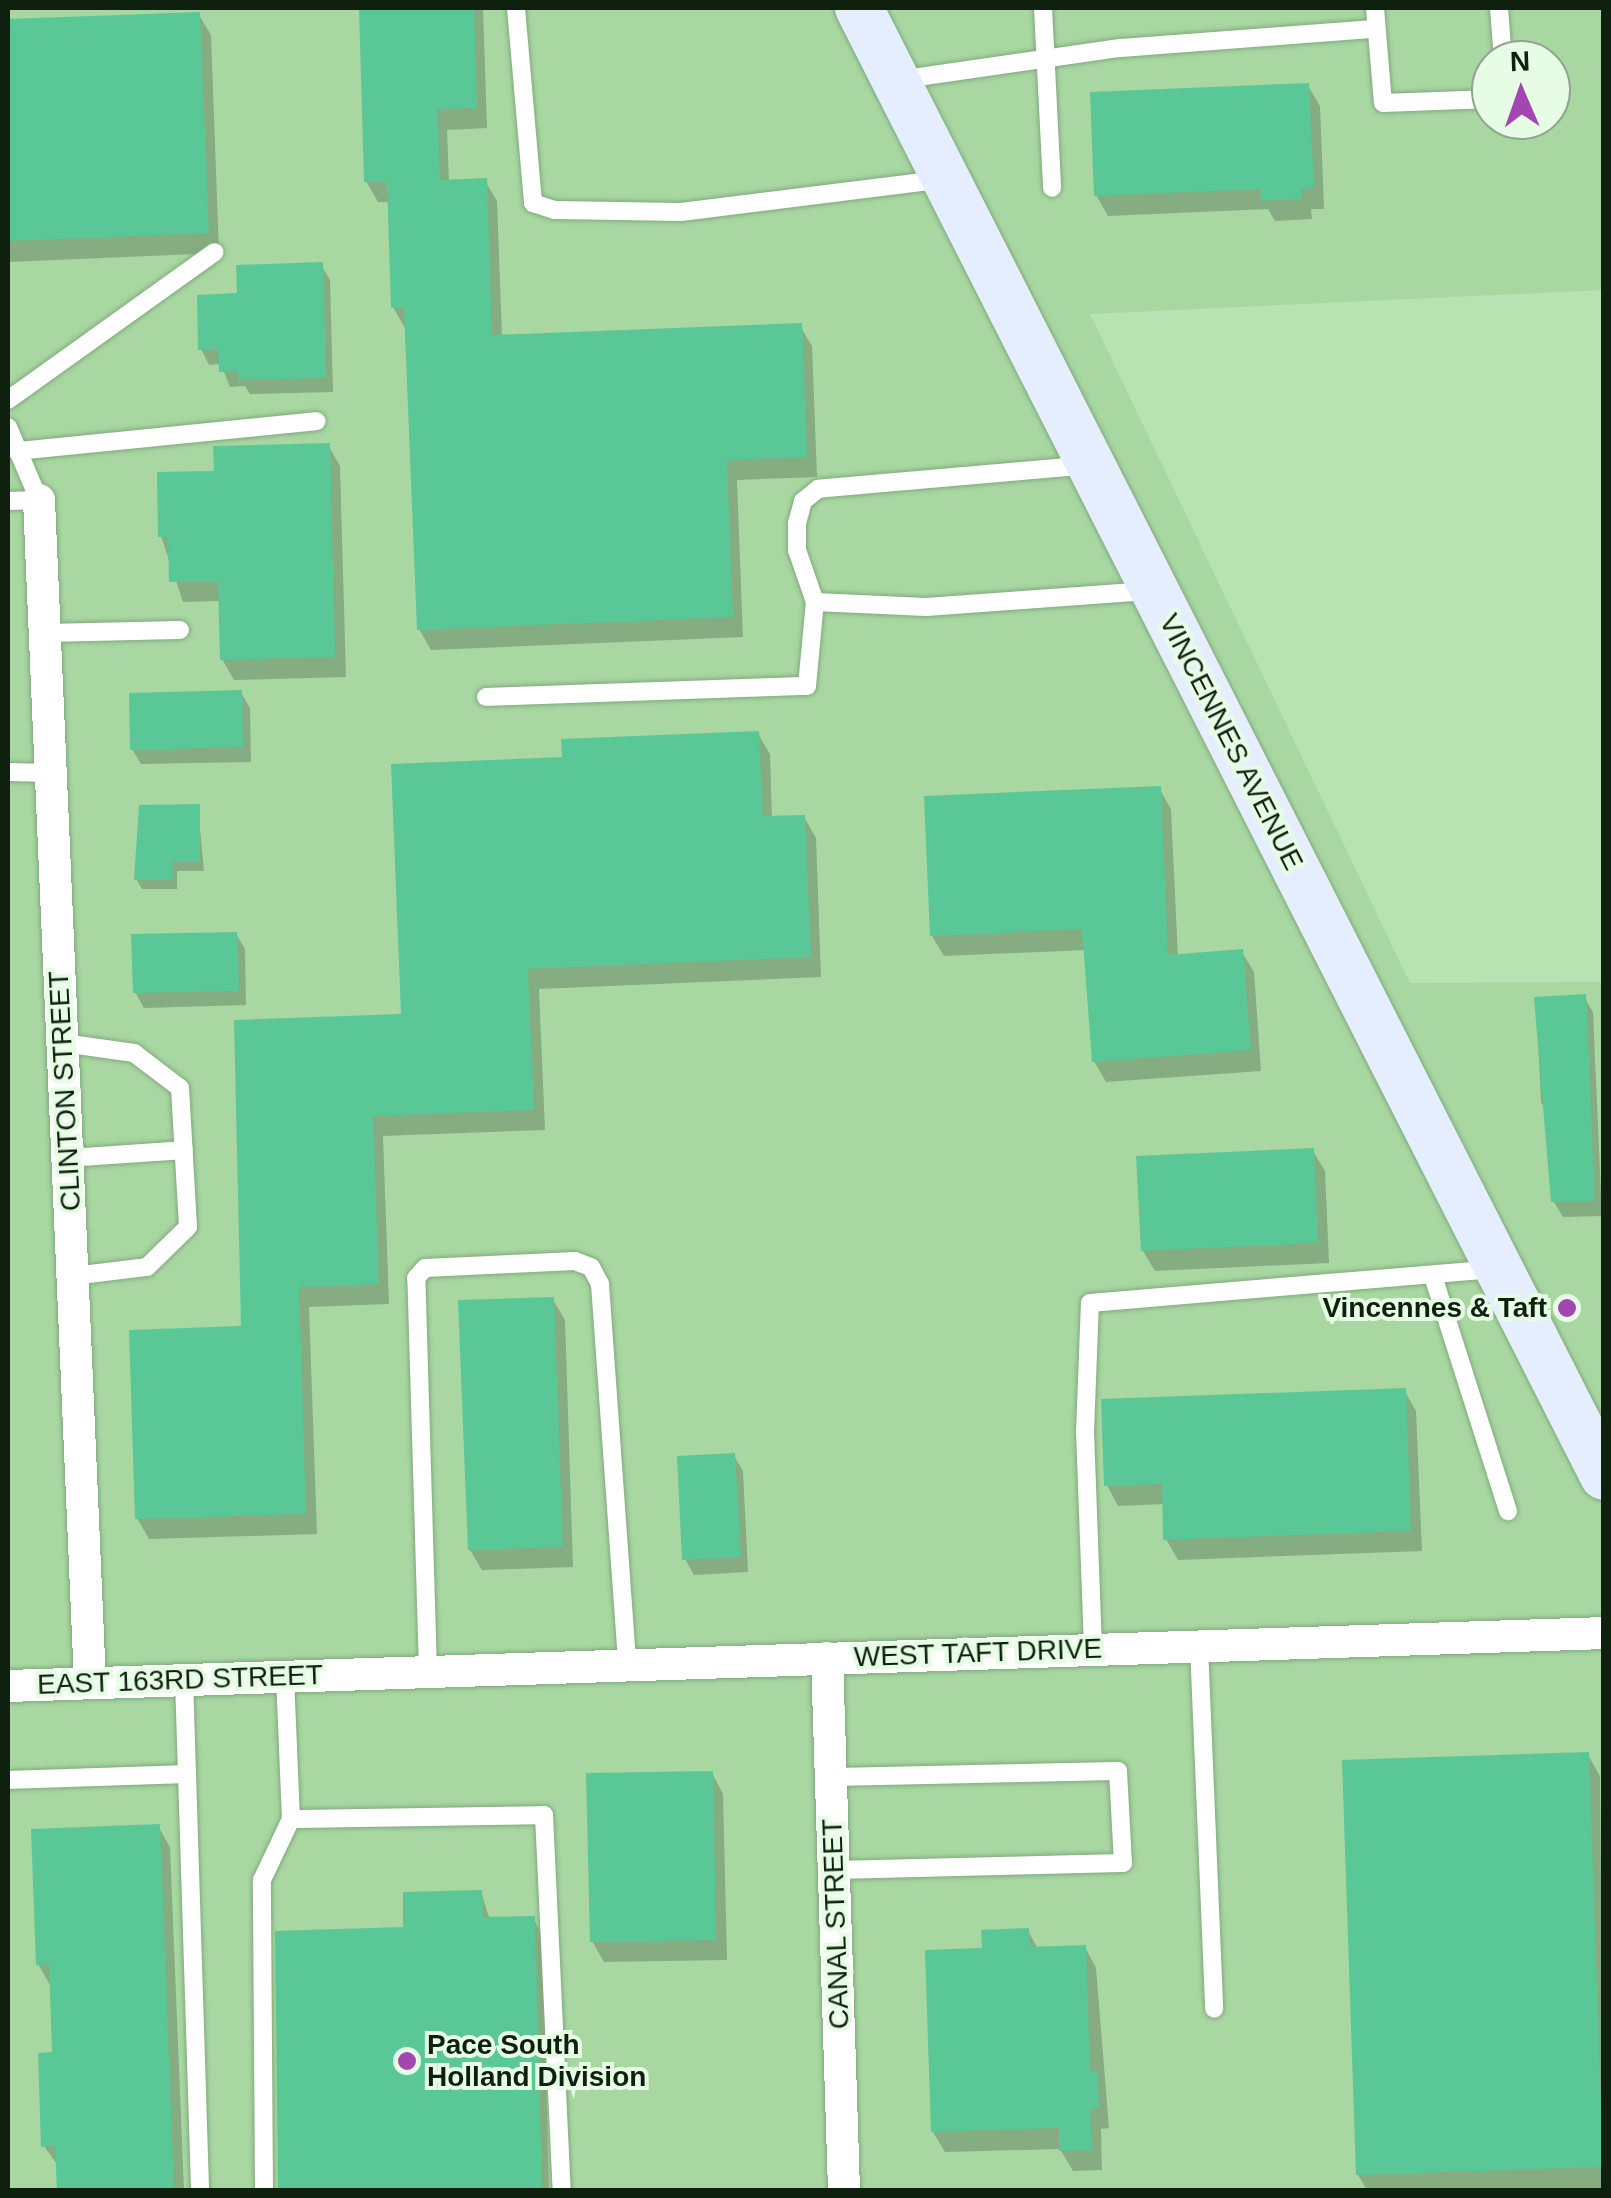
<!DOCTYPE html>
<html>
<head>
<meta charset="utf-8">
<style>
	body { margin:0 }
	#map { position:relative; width:1611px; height:2198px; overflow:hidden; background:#b7e2b2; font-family:Helvetica,sans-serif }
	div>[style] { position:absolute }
	.built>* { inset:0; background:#a8d7a2 }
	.shadow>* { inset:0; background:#0003 }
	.building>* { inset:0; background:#5ac796 }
	.roads { filter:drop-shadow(0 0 2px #81a97c) drop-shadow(0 0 2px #81a97c) }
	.lane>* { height:18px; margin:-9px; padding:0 9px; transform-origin:9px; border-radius:9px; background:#fff }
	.street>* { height:32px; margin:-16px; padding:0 16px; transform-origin:16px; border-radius:16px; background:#fff }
	.secondary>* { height:48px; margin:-24px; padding:0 24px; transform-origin:24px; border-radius:24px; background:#e5eefe }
	.dots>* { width:28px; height:28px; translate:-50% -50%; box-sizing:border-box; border:5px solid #e6fce4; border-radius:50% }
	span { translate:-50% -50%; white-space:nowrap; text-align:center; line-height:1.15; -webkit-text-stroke:8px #e6fce4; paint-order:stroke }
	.street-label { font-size:28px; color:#10200e }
	.poi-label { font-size:28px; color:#10200e; font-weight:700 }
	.right { translate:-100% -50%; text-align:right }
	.left { translate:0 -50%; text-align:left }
	.frame { position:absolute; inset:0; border:10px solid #10200e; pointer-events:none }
	.north { position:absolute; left:1471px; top:40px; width:100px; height:100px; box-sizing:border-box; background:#e6fce4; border:2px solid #90a48e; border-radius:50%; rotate:358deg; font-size:28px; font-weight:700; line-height:40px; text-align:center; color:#10200e }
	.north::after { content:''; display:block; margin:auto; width:35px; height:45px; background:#a246b1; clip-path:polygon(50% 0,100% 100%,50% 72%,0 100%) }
</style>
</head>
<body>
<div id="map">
	<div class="built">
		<div style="clip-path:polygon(evenodd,8px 8px,1602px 8px,1603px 290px,1090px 314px,1410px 983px,1603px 982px,1603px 2190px,8px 2190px,8px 8px,1491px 60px,1551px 60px,1551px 120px,1491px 120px,1491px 60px)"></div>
	</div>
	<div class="shadow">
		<div style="clip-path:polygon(361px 8px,483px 8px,487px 128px,447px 130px,449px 182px,485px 181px,497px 201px,502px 337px,800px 326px,812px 346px,817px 477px,737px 480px,743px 637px,431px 650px,419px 629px,405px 328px,393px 307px,390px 202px,378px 202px,366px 181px)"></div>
		<div style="clip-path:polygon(199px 15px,211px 35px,219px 253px,8px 262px,8px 22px)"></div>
		<div style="clip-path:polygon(1308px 86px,1320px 106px,1324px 209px,1311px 209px,1312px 219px,1275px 221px,1268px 209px,1108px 216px,1096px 195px)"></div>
		<div style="clip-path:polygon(321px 265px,330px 280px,333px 392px,250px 394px,245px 386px,230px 387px,221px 364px,209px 365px,201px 349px,240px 296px)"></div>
		<div style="clip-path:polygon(328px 445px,340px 466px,346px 677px,234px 680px,222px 659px,221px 601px,183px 602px,161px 536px,216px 473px)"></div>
		<div style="clip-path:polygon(241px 693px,250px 708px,251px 762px,141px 764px,132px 749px)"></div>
		<div style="clip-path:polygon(758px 734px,770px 754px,772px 818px,804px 817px,816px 838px,821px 977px,539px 989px,545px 1130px,383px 1136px,389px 1304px,309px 1307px,317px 1534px,149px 1539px,137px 1518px,244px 1329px,404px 1016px,564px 760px)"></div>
		<div style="clip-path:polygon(1159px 788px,1171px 809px,1178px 957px,1242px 952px,1254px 972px,1261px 1071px,1106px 1082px,1094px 1061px,1086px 950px,944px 956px,932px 936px)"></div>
		<div style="clip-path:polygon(198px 807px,204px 871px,177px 871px,177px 889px,142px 889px,136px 879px)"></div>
		<div style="clip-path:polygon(236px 934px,245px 949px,246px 1005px,144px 1008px,135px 992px)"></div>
		<div style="clip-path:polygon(1584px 997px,1593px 1012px,1602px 1216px,1563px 1217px,1554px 1202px,1550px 1118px,1541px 1102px,1536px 999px)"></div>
		<div style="clip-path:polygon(1313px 1151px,1325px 1171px,1329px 1263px,1155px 1271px,1143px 1251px)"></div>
		<div style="clip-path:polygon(553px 1300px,565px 1320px,573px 1567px,482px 1570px,470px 1550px)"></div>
		<div style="clip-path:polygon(1404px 1390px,1416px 1411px,1422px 1551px,1178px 1560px,1166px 1539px,1165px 1504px,1118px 1506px,1107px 1485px)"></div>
		<div style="clip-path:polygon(734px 1456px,743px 1471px,748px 1572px,694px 1575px,685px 1559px)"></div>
		<div style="clip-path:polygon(1588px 1755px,1600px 1776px,1604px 2188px,1367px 2190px,1358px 2175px)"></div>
		<div style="clip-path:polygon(712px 1773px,723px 1794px,727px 1960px,604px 1962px,592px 1941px)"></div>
		<div style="clip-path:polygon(158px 1826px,170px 1847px,184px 2190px,60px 2190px,59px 2167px,44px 2146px,55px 2055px,50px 1985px,38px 1964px)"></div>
		<div style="clip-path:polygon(481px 1892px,490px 1920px,533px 1918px,542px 1934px,549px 2190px,282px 2190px,277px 1933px,406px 1930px)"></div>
		<div style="clip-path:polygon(1028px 1931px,1038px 1949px,1085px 1947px,1096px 1968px,1109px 2128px,1101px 2129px,1102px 2170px,1073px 2171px,1060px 2149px,945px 2152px,933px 2132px,985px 1951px)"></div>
	</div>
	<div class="building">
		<div style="clip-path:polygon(359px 8px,474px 8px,477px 108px,437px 109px,440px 180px,487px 178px,492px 335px,802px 323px,807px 457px,727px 460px,733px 617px,417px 630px,404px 307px,391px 308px,387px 182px,364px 182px)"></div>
		<div style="clip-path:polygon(200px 12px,209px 233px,8px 241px,8px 19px)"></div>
		<div style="clip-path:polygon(1309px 83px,1314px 188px,1301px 189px,1301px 199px,1261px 201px,1260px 189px,1094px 196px,1090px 92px)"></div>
		<div style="clip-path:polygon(323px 262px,326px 378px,238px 380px,238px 371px,219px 372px,218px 349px,198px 350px,197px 295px,237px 293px,236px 265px)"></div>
		<div style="clip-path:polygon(330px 443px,335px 657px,220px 660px,218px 581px,169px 582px,168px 537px,158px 537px,157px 472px,214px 471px,213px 446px)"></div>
		<div style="clip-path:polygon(242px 690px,243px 747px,130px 750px,129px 693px)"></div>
		<div style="clip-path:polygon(759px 731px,763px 816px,805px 815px,811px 957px,528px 969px,534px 1110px,373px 1116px,379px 1284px,299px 1287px,306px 1514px,135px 1519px,129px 1330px,241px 1326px,234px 1020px,401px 1014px,391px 764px,562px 757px,561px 739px)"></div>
		<div style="clip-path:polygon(1161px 786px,1168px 955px,1243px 949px,1251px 1050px,1092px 1062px,1082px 929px,930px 936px,924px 796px)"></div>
		<div style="clip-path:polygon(200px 804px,200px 862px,172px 862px,173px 880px,134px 880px,139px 805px)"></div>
		<div style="clip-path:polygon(237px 932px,239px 991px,133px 993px,131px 934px)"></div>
		<div style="clip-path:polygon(1586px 994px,1595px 1201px,1551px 1202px,1534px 997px)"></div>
		<div style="clip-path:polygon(1314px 1148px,1318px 1243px,1141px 1251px,1136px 1156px)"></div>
		<div style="clip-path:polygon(554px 1297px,563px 1547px,468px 1550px,458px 1300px)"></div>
		<div style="clip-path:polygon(1406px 1388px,1411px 1531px,1163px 1540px,1162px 1484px,1104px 1486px,1101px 1399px)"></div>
		<div style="clip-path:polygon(735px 1453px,741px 1557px,682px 1560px,677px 1456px)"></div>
		<div style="clip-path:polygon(1589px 1752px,1603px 2167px,1356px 2175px,1342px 1760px)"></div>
		<div style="clip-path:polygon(713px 1771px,716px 1940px,590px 1942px,586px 1773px)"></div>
		<div style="clip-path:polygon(160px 1824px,174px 2190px,57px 2190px,55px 2146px,41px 2147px,38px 2053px,52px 2052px,49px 1964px,36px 1965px,31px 1829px)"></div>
		<div style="clip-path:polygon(482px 1890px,483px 1917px,535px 1916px,542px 2190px,278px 2190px,275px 1931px,403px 1927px,403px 1892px)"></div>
		<div style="clip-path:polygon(1029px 1928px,1030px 1947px,1086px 1945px,1090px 2071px,1097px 2071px,1099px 2108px,1090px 2109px,1092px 2150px,1059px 2151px,1059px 2128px,931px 2132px,925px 1950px,982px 1948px,981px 1930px)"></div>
	</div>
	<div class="roads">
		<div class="lane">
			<div style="left:516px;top:8px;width:196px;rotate:85deg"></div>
			<div style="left:533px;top:203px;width:23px;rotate:18deg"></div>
			<div style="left:555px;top:210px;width:126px;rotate:0.9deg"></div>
			<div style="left:681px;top:212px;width:266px;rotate:-7.1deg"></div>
			<div style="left:1043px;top:8px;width:180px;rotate:87.1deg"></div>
			<div style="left:1375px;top:8px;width:95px;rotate:85.2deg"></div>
			<div style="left:1383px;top:103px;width:108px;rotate:-2.1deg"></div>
			<div style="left:1499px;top:8px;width:52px;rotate:85.6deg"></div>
			<div style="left:897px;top:80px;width:225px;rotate:-8.2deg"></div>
			<div style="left:1120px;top:48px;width:256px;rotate:-4.3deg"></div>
			<div style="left:8px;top:400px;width:254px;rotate:-35.6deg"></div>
			<div style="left:8px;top:427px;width:79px;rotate:67deg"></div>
			<div style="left:39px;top:500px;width:31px;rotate:178deg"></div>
			<div style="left:8px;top:446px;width:11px;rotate:27deg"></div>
			<div style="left:18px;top:451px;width:300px;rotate:-5.7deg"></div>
			<div style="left:1090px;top:465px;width:273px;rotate:175deg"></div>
			<div style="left:818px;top:489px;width:19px;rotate:141deg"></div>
			<div style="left:803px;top:501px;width:24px;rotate:105deg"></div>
			<div style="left:797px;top:524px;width:26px;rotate:90deg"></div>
			<div style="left:797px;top:550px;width:55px;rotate:70.9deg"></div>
			<div style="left:815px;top:602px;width:111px;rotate:2.6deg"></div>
			<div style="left:926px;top:607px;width:226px;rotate:-4.1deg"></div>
			<div style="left:45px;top:633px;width:135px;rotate:-1.3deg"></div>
			<div style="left:486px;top:697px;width:321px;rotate:-2deg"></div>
			<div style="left:807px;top:686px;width:84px;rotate:-84.6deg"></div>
			<div style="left:8px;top:772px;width:42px;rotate:1.4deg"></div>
			<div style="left:63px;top:1043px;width:72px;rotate:8deg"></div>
			<div style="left:134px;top:1053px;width:58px;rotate:37.3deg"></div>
			<div style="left:180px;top:1088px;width:139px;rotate:86.7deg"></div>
			<div style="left:188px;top:1227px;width:57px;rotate:135.7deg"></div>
			<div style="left:147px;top:1267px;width:75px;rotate:173.1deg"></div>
			<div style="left:68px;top:1158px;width:116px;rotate:-3.9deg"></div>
			<div style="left:1433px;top:1276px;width:247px;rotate:72.3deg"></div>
			<div style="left:1199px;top:1646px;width:363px;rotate:87.6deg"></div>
			<div style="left:1093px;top:1649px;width:217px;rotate:-92.1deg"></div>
			<div style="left:1085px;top:1432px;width:129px;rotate:-87.8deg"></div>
			<div style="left:1090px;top:1303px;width:408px;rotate:-4.8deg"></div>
			<div style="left:428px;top:1671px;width:393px;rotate:-91.7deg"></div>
			<div style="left:416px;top:1278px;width:13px;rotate:-48deg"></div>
			<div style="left:425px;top:1268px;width:150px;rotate:-2.7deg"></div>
			<div style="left:575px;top:1261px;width:17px;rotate:21deg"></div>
			<div style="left:591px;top:1267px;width:19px;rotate:62deg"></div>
			<div style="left:600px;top:1284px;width:381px;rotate:85.9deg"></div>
			<div style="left:285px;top:1676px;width:143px;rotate:87.6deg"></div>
			<div style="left:291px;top:1819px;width:253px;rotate:-0.9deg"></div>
			<div style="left:544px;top:1815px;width:375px;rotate:87.3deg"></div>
			<div style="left:184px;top:1679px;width:95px;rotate:88.2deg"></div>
			<div style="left:831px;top:1777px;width:287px;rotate:-1.2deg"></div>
			<div style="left:1118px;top:1771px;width:92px;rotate:86.9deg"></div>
			<div style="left:1123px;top:1863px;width:289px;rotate:178.6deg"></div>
			<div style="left:8px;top:1780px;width:179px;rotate:-1.9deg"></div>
			<div style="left:187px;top:1774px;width:416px;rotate:88.2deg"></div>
			<div style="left:264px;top:2190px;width:310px;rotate:-90.4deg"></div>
			<div style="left:262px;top:1880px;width:68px;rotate:-64.6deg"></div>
		</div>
		<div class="street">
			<div style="left:39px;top:500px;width:1184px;rotate:87.53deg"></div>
			<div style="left:827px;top:1658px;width:532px;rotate:88.17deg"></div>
			<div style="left:8px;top:1686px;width:1597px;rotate:-1.9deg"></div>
		</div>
		<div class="secondary">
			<div style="left:859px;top:8px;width:1646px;rotate:63.09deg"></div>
		</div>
	</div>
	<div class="dots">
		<div style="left:1567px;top:1308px;background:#a246b1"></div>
		<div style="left:407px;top:2061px;background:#a246b1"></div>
	</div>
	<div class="street-label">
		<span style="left:1231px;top:742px;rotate:63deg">VINCENNES AVENUE</span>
		<span style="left:65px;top:1091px;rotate:-93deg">CLINTON STREET</span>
		<span style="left:978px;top:1653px;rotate:-2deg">WEST TAFT DRIVE</span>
		<span style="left:180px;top:1680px;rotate:-2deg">EAST 163RD STREET</span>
		<span style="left:836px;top:1924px;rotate:-92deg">CANAL STREET</span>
	</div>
	<div class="poi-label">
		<span class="right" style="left:1547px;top:1308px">Vincennes &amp; Taft</span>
		<span class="left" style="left:427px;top:2061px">Pace South<br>Holland Division</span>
	</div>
	<div class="frame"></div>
	<div class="north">N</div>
</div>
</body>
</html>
